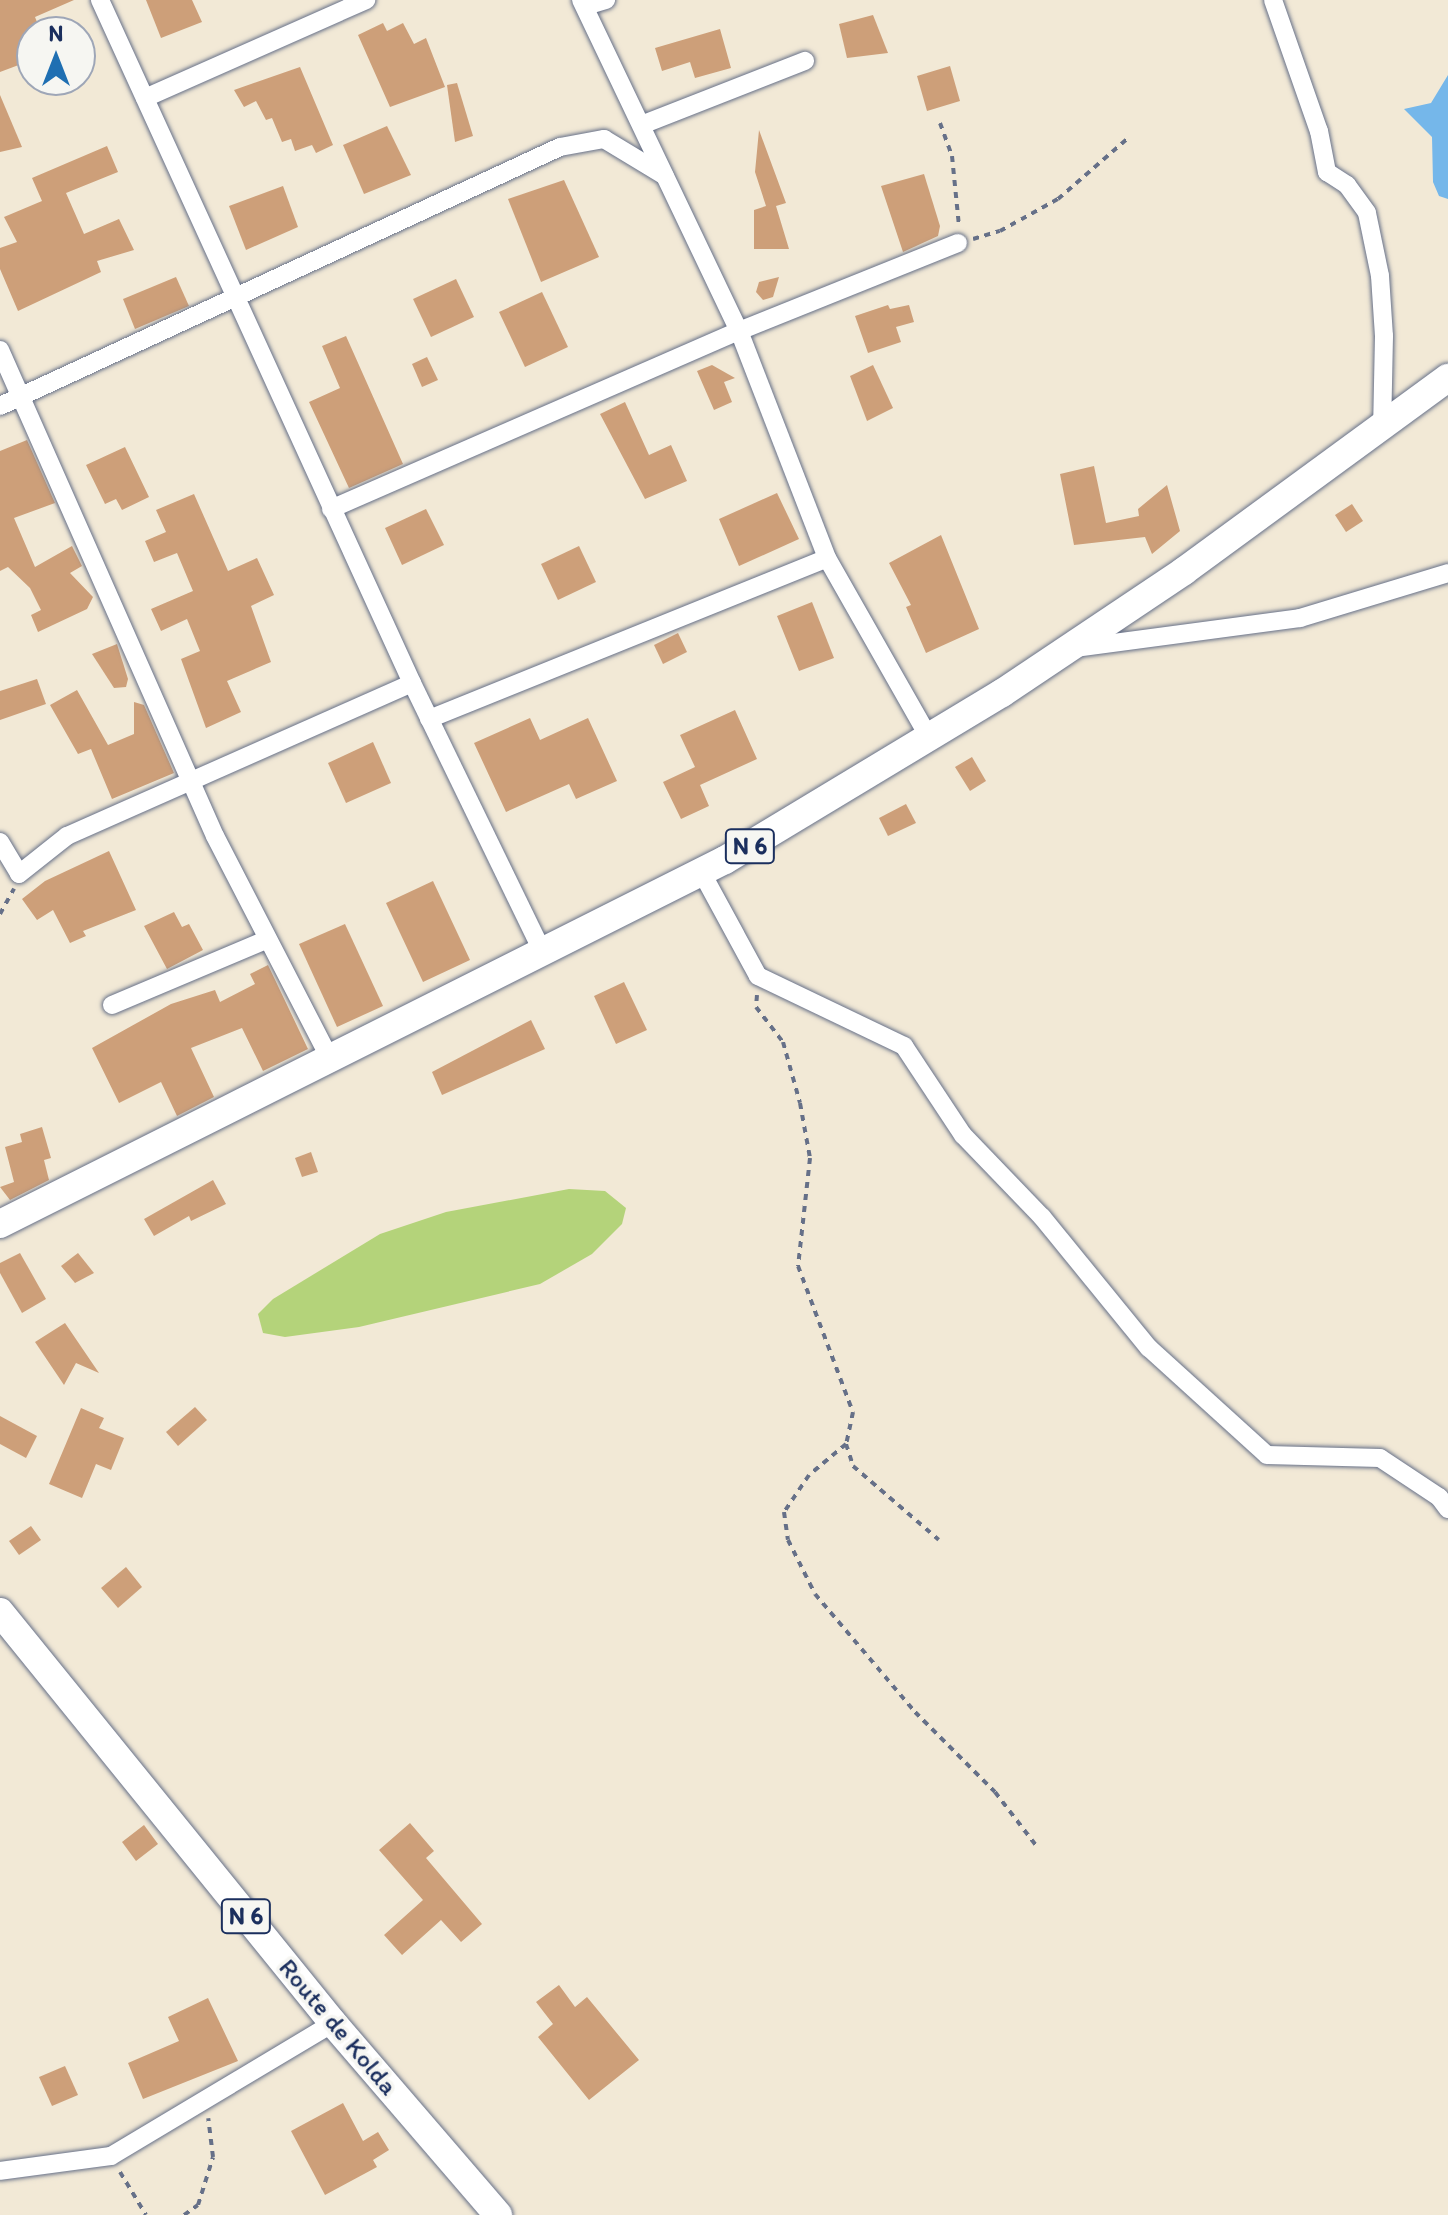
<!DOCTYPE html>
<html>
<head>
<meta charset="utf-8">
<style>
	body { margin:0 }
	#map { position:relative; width:1448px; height:2215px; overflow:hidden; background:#f2e9d6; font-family:Itim,sans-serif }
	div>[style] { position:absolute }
	.green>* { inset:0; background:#b4d37a }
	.water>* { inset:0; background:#75b7ea }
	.building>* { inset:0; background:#cd9f79 }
	.path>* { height:4px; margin-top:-2px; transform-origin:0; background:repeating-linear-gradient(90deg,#667088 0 6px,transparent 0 12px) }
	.roads { filter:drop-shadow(0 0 2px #667088) drop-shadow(0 0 2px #667088) }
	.minor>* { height:18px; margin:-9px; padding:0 9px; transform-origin:9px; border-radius:9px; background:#fff }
	.primary>* { height:28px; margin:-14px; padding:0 14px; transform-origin:14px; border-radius:14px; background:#fff }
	span { translate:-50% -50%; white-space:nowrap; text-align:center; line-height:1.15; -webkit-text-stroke:7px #f6f6f2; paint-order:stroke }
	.shield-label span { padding:2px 6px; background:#f6f6f2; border:2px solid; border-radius:6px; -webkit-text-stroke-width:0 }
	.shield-label { font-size:24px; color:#1b2f5e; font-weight:700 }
	.street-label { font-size:26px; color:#1b2f5e }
	.north { position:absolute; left:16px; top:16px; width:80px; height:80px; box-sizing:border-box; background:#f6f6f2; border:2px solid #9ea6b7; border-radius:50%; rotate:0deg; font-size:22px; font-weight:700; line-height:32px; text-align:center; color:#1b2f5e }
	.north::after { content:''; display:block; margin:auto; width:28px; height:36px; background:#1f6fb2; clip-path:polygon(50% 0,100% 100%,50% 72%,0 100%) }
</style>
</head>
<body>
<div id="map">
	<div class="green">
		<div style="clip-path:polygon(569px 1189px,605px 1191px,626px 1208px,622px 1224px,592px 1254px,540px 1284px,359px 1327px,285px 1337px,263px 1333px,258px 1314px,273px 1299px,380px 1234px,446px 1212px)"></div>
	</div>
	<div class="water">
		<div style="clip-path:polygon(1448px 75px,1448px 199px,1439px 196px,1433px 182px,1432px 137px,1404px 109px,1431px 103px)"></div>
	</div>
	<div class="building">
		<div style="clip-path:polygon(0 0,74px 0,35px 17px,41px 32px,32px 32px,32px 60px,0 72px)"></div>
		<div style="clip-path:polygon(146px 0,192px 0,202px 22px,161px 38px)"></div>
		<div style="clip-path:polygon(873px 15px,888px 53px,847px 58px,839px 24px)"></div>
		<div style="clip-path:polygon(383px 23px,387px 31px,403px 23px,414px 44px,426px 38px,445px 87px,390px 107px,358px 35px)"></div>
		<div style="clip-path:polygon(720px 29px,731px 68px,695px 78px,690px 62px,662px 71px,655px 48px)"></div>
		<div style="clip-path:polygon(950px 66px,960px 101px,927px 111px,917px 76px)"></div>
		<div style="clip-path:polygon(300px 67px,333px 145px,316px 153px,312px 145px,295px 151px,291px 139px,282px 142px,272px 118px,266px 120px,256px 101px,244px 107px,234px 90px)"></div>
		<div style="clip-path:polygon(457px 83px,473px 136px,455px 142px,447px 85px)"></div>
		<div style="clip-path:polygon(0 95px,22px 147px,0 152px)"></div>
		<div style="clip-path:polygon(387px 126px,411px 175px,364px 194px,343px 145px)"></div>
		<div style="clip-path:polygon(759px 130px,786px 203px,776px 206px,789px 249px,754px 249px,754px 210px,766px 206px,755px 172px)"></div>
		<div style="clip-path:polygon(107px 146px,118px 172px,66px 193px,84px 234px,119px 219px,134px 250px,97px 261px,101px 272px,18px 311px,0 269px,0 248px,17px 242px,4px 217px,42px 201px,32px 178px)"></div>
		<div style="clip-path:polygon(924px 174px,940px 226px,938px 236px,903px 252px,881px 186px)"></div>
		<div style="clip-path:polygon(564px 180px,599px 257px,541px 282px,508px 199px)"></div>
		<div style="clip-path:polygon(283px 186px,298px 227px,246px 250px,229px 206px)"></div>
		<div style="clip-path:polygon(176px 277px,189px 306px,135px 329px,123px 299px)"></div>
		<div style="clip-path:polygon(779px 277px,773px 297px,763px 300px,756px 292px,759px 282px)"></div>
		<div style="clip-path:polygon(456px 279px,474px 317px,431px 337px,413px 299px)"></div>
		<div style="clip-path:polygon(542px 292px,568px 347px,525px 367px,499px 312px)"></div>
		<div style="clip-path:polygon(888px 305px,890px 309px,909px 305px,914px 322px,896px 327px,901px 342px,868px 353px,855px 316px)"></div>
		<div style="clip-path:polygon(346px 336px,403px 464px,349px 488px,309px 402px,340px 388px,322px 346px)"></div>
		<div style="clip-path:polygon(427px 357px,438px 380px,422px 387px,412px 364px)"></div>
		<div style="clip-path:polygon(712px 365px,735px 378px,724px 382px,732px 402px,714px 410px,697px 371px)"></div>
		<div style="clip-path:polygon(873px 365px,893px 408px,867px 421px,850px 376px)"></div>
		<div style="clip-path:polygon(625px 402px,649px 455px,671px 445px,687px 481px,645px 499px,600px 414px)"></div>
		<div style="clip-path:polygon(27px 440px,55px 503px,14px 518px,35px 567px,72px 546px,82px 566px,70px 573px,93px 597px,87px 609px,38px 632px,31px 615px,41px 610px,30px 588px,8px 567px,0 571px,0 451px)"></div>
		<div style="clip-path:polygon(125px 447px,149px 497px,122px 510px,116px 499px,105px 504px,86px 465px)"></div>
		<div style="clip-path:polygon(1094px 466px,1106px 523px,1139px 516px,1138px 509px,1167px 485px,1180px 531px,1152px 554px,1145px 537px,1074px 545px,1060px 474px)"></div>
		<div style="clip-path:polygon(777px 493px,799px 539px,739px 566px,719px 519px)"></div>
		<div style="clip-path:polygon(194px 494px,228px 571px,257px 558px,274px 595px,251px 606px,271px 662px,227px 681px,241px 712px,206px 728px,181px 659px,200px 651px,187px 619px,161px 631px,151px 609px,193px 591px,177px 553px,154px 562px,145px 541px,166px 532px,156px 510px)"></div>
		<div style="clip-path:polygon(1352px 504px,1363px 521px,1346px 532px,1335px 515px)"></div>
		<div style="clip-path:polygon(426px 509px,444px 545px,402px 565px,385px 528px)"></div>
		<div style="clip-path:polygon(941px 535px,979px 629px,926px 653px,906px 607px,911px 605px,889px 563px)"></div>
		<div style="clip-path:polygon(579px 546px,596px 582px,558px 600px,541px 564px)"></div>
		<div style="clip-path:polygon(812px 602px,834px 658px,799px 671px,777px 616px)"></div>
		<div style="clip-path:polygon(678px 633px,687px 652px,663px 664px,654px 645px)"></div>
		<div style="clip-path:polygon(117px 644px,128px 679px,126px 687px,114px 688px,92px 654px)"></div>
		<div style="clip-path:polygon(37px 679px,46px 704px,0 720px,0 691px)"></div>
		<div style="clip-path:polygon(77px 690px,108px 745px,134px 734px,134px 702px,144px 705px,174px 773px,112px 799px,91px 749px,78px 754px,50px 705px)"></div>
		<div style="clip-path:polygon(735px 710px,757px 759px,700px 785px,709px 806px,681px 819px,663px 782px,695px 767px,680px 735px)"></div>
		<div style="clip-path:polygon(530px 718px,540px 740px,588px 718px,617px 781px,576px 799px,569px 784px,506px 812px,474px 743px)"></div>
		<div style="clip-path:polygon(373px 742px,391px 783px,346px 803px,328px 763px)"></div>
		<div style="clip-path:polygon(972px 757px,986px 781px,970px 791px,955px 767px)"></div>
		<div style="clip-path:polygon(906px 804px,916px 823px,888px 836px,879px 818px)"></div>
		<div style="clip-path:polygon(109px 851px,136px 910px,83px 931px,86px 936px,70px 943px,53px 910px,37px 920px,22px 899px,45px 881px)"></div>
		<div style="clip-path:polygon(433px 881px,470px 960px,423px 982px,386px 903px)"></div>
		<div style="clip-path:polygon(174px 912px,182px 927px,189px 924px,203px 950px,167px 969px,144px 926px)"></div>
		<div style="clip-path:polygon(345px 924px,383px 1006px,337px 1027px,299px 944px)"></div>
		<div style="clip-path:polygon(268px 965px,308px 1049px,263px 1071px,242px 1028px,191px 1048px,214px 1097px,177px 1116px,161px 1082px,119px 1103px,92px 1048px,171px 1004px,215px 990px,220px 1002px,255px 984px,250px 974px)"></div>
		<div style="clip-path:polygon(624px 982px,647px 1030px,616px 1044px,594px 996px)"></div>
		<div style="clip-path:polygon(531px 1020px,545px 1049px,442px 1095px,432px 1072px)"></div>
		<div style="clip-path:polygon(42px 1127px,51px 1158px,44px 1160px,49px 1180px,10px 1200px,0 1187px,14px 1182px,5px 1147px,22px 1142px,20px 1134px)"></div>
		<div style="clip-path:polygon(311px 1152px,318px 1172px,302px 1177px,295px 1158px)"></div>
		<div style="clip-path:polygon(213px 1180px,226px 1204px,191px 1221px,189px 1216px,154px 1236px,144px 1219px)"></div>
		<div style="clip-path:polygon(20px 1253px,46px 1299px,22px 1313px,0 1273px,0 1263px)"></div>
		<div style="clip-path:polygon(78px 1253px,94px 1273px,75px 1283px,61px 1266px)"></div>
		<div style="clip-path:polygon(65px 1323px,99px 1373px,76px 1363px,64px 1385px,35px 1342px)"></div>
		<div style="clip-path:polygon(195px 1407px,207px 1420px,178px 1446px,166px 1432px)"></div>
		<div style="clip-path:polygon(81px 1408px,104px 1418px,99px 1428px,124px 1438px,111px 1470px,96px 1464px,82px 1498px,49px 1484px)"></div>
		<div style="clip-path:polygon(0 1416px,37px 1436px,26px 1458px,0 1444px)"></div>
		<div style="clip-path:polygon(31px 1526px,41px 1540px,19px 1555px,9px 1541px)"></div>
		<div style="clip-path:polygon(126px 1567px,142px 1587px,118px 1608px,101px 1588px)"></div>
		<div style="clip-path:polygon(410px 1823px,434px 1851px,426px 1858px,482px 1924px,461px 1942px,441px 1920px,402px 1955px,384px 1935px,423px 1900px,379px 1850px)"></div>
		<div style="clip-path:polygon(144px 1825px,158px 1844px,136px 1861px,122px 1842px)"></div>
		<div style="clip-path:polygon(559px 1985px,575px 2007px,587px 1997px,639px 2060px,589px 2100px,538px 2037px,553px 2024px,536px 2002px)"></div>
		<div style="clip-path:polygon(208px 1998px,238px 2061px,143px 2099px,128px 2063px,179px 2041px,168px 2017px)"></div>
		<div style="clip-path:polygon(65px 2066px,78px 2095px,52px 2106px,39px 2077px)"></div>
		<div style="clip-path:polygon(343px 2103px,363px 2141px,378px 2132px,389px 2150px,373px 2160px,377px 2167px,325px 2195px,291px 2131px)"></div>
	</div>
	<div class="path">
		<div style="left:940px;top:123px;width:35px;rotate:70deg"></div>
		<div style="left:952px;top:156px;width:70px;rotate:84.3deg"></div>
		<div style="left:973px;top:239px;width:28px;rotate:-17deg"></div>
		<div style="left:1000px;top:231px;width:66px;rotate:-28.9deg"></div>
		<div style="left:1058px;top:199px;width:91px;rotate:-41deg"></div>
		<div style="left:0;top:914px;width:29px;rotate:-61deg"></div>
		<div style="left:757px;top:995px;width:12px;rotate:95deg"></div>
		<div style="left:756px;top:1007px;width:44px;rotate:52.4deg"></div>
		<div style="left:783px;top:1042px;width:63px;rotate:74.4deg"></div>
		<div style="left:800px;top:1103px;width:56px;rotate:79.7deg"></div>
		<div style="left:810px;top:1158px;width:109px;rotate:96.3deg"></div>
		<div style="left:798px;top:1266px;width:156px;rotate:69.4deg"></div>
		<div style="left:853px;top:1412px;width:33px;rotate:102deg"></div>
		<div style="left:846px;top:1444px;width:23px;rotate:72deg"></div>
		<div style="left:853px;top:1466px;width:113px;rotate:40.7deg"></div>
		<div style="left:846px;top:1444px;width:48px;rotate:140deg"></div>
		<div style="left:809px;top:1475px;width:45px;rotate:124deg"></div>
		<div style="left:784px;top:1512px;width:28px;rotate:82deg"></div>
		<div style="left:788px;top:1540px;width:60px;rotate:63.4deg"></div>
		<div style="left:815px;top:1594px;width:155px;rotate:49.7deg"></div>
		<div style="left:915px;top:1712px;width:113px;rotate:45deg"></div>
		<div style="left:995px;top:1792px;width:71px;rotate:52.5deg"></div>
		<div style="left:120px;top:2172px;width:50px;rotate:58.8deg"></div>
		<div style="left:184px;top:2215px;width:17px;rotate:-36deg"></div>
		<div style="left:198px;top:2205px;width:50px;rotate:-72.6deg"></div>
		<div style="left:213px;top:2157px;width:39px;rotate:-97deg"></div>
	</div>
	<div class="roads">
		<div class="minor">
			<div style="left:100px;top:0;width:751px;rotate:65.45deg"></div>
			<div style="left:412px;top:683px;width:302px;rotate:64.1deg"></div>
			<div style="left:581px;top:0;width:367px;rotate:64.5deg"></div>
			<div style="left:739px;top:331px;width:243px;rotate:68.8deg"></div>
			<div style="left:827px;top:558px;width:208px;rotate:60.4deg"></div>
			<div style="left:1273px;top:0;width:139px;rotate:70.7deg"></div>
			<div style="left:1319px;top:131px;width:42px;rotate:79deg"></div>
			<div style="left:1327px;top:172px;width:24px;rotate:33deg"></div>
			<div style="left:1347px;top:185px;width:34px;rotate:54deg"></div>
			<div style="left:1367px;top:213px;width:64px;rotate:78.3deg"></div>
			<div style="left:1380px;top:276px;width:60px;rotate:86.2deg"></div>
			<div style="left:1384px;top:336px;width:93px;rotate:91.2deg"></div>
			<div style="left:586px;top:6px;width:21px;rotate:-17deg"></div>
			<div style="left:145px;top:98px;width:242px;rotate:-23.9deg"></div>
			<div style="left:644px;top:124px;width:173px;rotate:-21.4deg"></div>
			<div style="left:0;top:350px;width:531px;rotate:66.14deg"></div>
			<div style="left:215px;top:836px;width:253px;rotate:62.7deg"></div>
			<div style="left:0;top:406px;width:617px;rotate:-24.82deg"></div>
			<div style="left:560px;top:147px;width:45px;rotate:-10.3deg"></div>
			<div style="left:604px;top:139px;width:71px;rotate:31.2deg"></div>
			<div style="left:331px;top:509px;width:445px;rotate:-23.6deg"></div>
			<div style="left:739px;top:331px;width:236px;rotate:-21.9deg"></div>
			<div style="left:1076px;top:648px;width:226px;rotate:-7.6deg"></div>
			<div style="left:1300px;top:618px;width:155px;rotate:-16.9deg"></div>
			<div style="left:429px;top:719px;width:429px;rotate:-22deg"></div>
			<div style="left:0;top:842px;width:37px;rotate:59deg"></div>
			<div style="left:19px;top:874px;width:61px;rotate:-38.4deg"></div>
			<div style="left:67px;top:836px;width:377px;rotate:-23.9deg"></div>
			<div style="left:702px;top:873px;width:117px;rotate:61.5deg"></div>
			<div style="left:758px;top:976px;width:162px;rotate:25.6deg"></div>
			<div style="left:904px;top:1046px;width:107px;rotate:56.5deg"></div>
			<div style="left:963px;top:1135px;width:114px;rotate:46.1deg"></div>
			<div style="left:1042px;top:1217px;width:169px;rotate:50.8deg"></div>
			<div style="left:1149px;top:1348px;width:159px;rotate:42.2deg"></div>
			<div style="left:1267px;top:1455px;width:113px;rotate:1.5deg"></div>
			<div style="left:1380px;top:1458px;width:71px;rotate:33.5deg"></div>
			<div style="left:1439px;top:1497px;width:15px;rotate:53deg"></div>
			<div style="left:112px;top:1005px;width:169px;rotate:-22.9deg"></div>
			<div style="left:0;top:2171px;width:112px;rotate:-7.7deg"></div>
			<div style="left:111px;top:2156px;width:259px;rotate:-30.9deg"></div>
		</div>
		<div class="primary">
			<div style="left:0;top:1224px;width:811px;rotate:-26.66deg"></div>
			<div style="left:725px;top:860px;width:323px;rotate:-31.1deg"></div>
			<div style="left:1002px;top:693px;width:219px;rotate:-33.8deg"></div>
			<div style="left:1184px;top:571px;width:327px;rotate:-36.2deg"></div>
			<div style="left:0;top:1612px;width:529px;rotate:50.98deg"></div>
			<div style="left:333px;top:2023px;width:253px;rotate:49.3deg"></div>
		</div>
	</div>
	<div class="shield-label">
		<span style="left:750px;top:846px">N 6</span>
		<span style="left:246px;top:1916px">N 6</span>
	</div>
	<div class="street-label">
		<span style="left:338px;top:2027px;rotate:50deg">Route de Kolda</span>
	</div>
	<div class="north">N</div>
</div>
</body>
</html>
